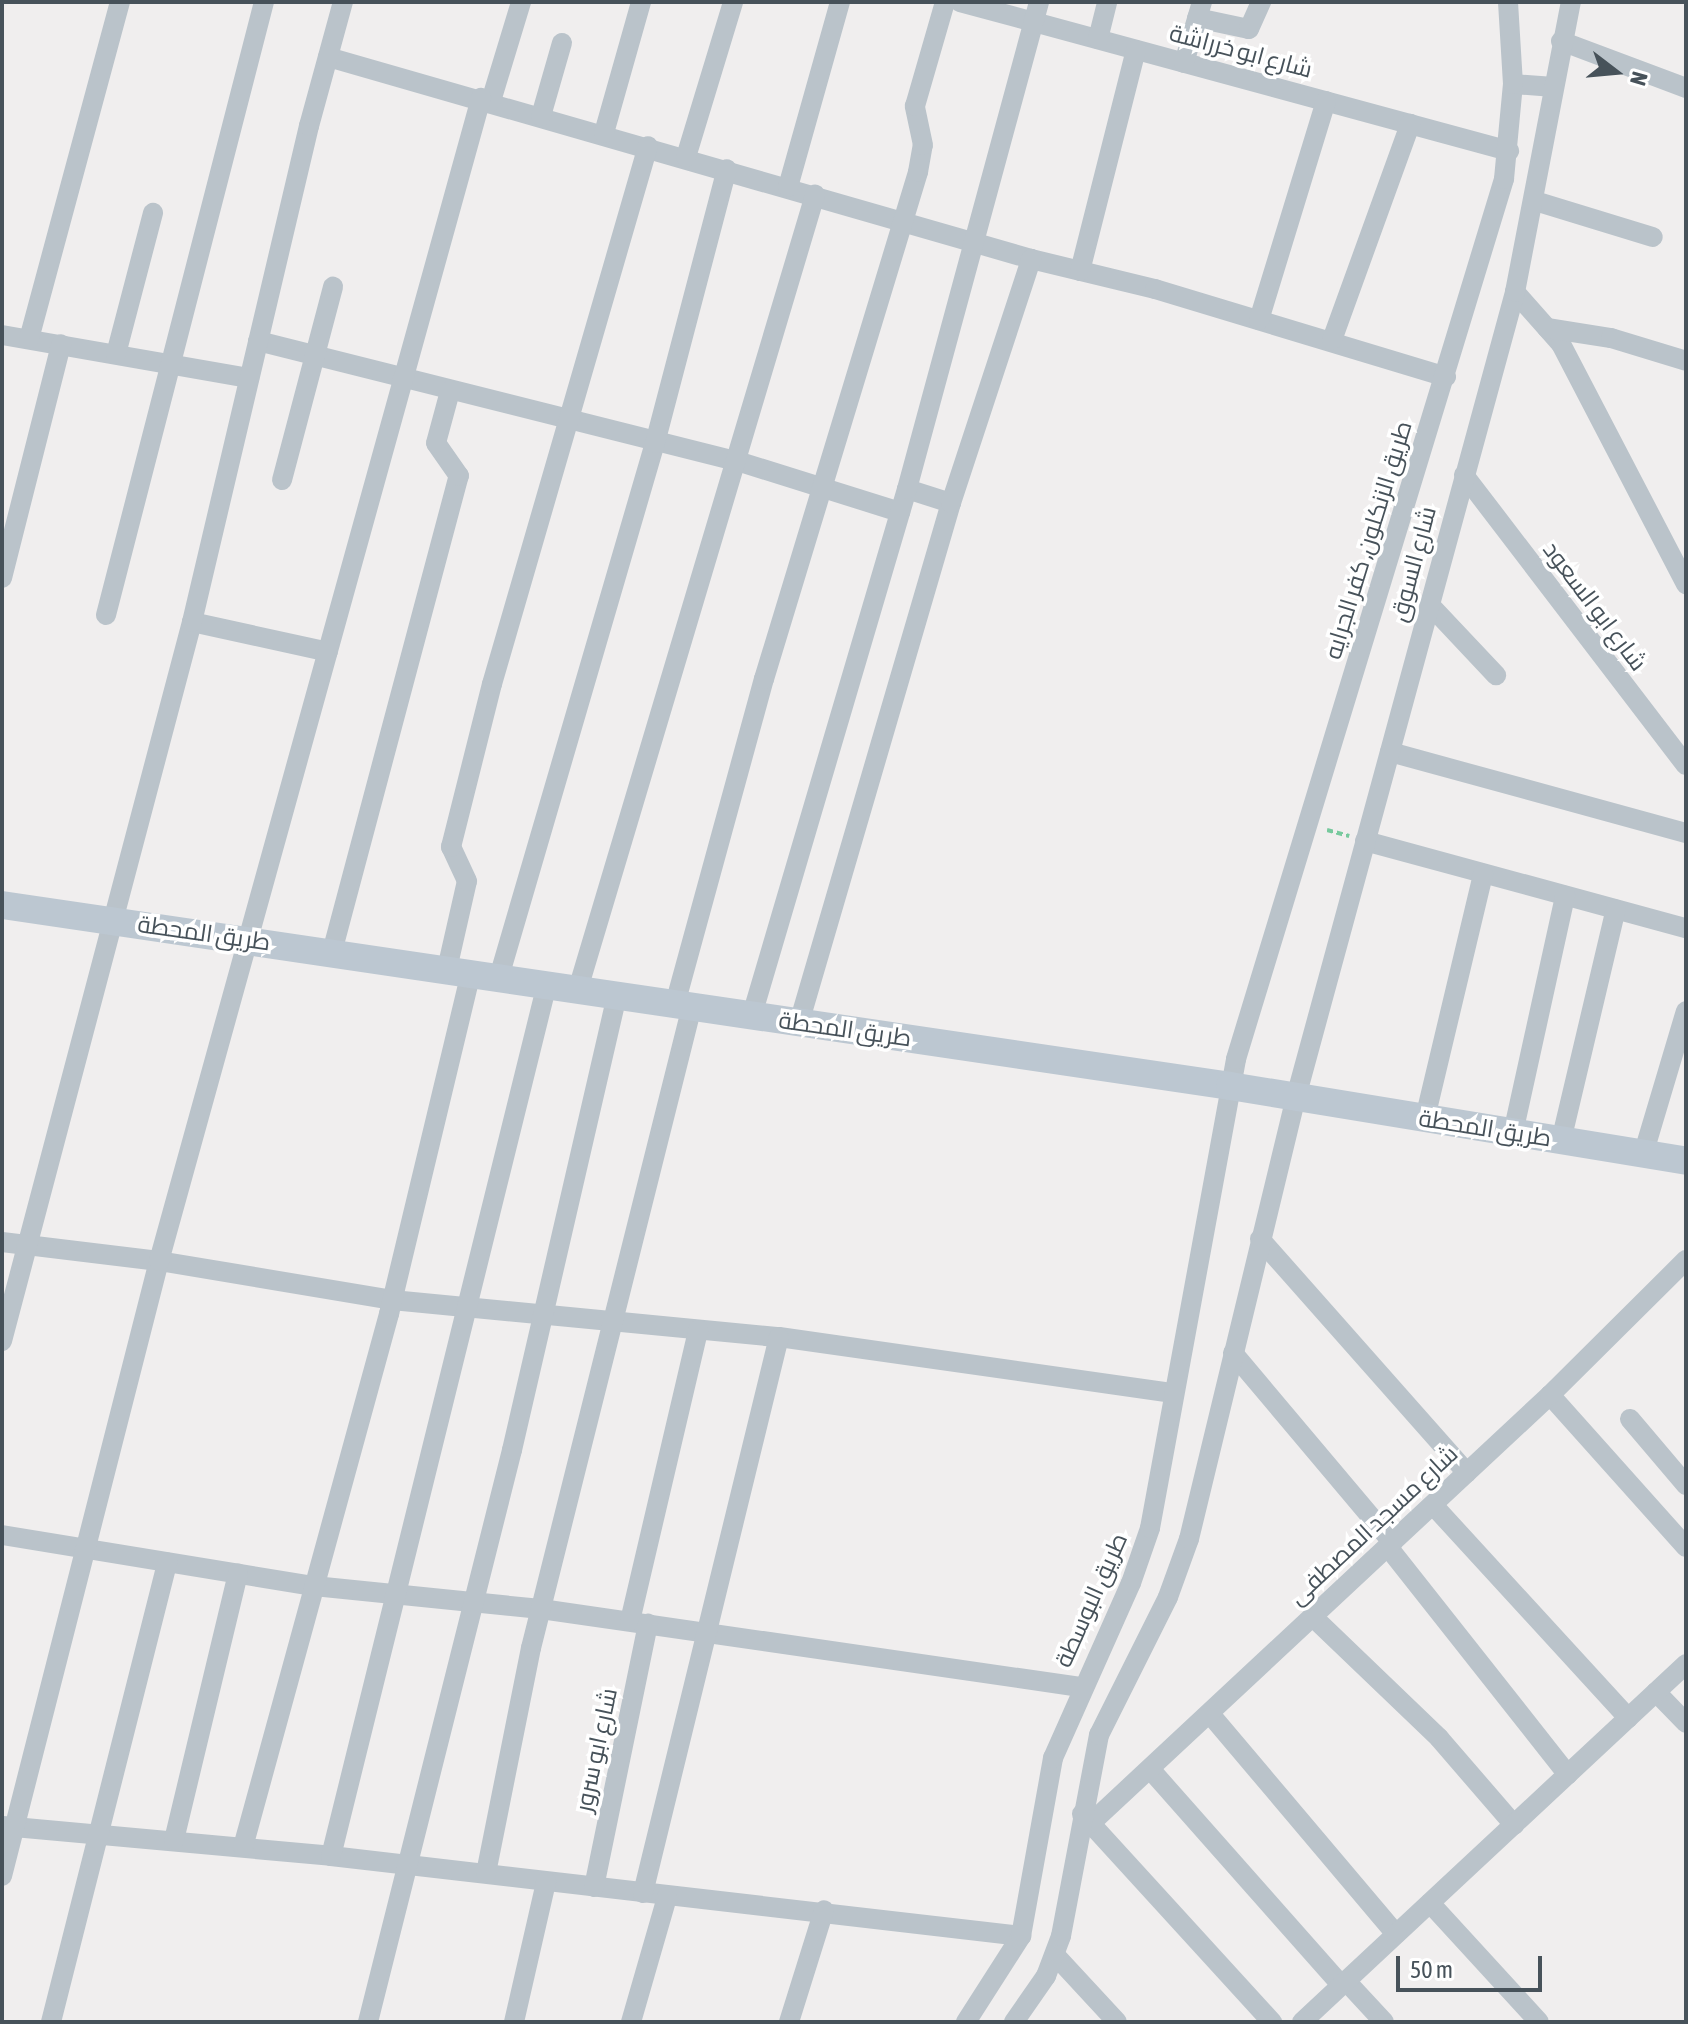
<!DOCTYPE html>
<html>
<head>
<meta charset="utf-8">
<style>
  body { margin:0 }
  #map { position:relative; width:1688px; height:2024px; overflow:hidden; background:#f0eeee; font-family:"Asap Condensed",Cairo,sans-serif }
  div>[style] { position:absolute }
  .path>* { height:4px; margin-top:-2px; transform-origin:0; background:repeating-linear-gradient(90deg,#77c99d 0 6px,transparent 0 10px) }
  .street>* { height:20px; margin:-10px; padding:0 10px; transform-origin:10px; border-radius:10px; background:#bac3ca }
  .secondary>* { height:28px; margin:-14px; padding:0 14px; transform-origin:14px; border-radius:14px; background:#bcc7d1 }
  span { translate:-50% -50%; white-space:nowrap; text-align:center; line-height:1.15; -webkit-text-stroke:7px #fff; paint-order:stroke }
  .street-label { font-size:24px; color:#47525a }
  .frame { position:absolute; inset:0; border:4px solid #47525a; pointer-events:none }
  .north { position:absolute; left:1576px; top:32px; width:80px; height:80px; -webkit-text-stroke:6px #fff; paint-order:stroke; rotate:106deg; font-size:22px; font-weight:700; line-height:32px; text-align:center; color:#47525a }
  .north::after { content:''; display:block; margin:auto; width:28px; height:36px; background:#47525a; clip-path:polygon(50% 0,100% 100%,50% 72%,0 100%) }
  .scale { position:absolute; left:1396px; top:1956px; width:146px; height:36px; box-sizing:border-box; border:4px solid #47525a; border-top:0; padding-left:10px; font-size:24px; line-height:28px; white-space:nowrap; color:#47525a; -webkit-text-stroke:6px #fff; paint-order:stroke }
</style>
</head>
<body>
<div id="map">
  <div class="path">
    <i style="left:1327px;top:830px;width:23px;rotate:15deg"></i>
  </div>
  <div class="street">
    <i style="left:960px;top:2px;width:569px;rotate:15.18deg"></i>
    <i style="left:1197px;top:18px;width:53px;rotate:11.9deg"></i>
    <i style="left:1249px;top:29px;width:30px;rotate:-66deg"></i>
    <i style="left:1098px;top:39px;width:38px;rotate:-76deg"></i>
    <i style="left:1561px;top:41px;width:134px;rotate:20.6deg"></i>
    <i style="left:328px;top:57px;width:731px;rotate:16.03deg"></i>
    <i style="left:1031px;top:259px;width:128px;rotate:13.6deg"></i>
    <i style="left:1155px;top:289px;width:304px;rotate:16.8deg"></i>
    <i style="left:1184px;top:63px;width:64px;rotate:-73.6deg"></i>
    <i style="left:1513px;top:84px;width:41px;rotate:4.2deg"></i>
    <i style="left:491px;top:101px;width:103px;rotate:-73.1deg"></i>
    <i style="left:541px;top:116px;width:76px;rotate:-74deg"></i>
    <i style="left:604px;top:133px;width:136px;rotate:-74.2deg"></i>
    <i style="left:686px;top:157px;width:162px;rotate:-73.1deg"></i>
    <i style="left:788px;top:187px;width:192px;rotate:-74.3deg"></i>
    <i style="left:1535px;top:201px;width:123px;rotate:17deg"></i>
    <i style="left:1080px;top:271px;width:228px;rotate:-75.8deg"></i>
    <i style="left:1515px;top:292px;width:69px;rotate:48.5deg"></i>
    <i style="left:1561px;top:344px;width:271px;rotate:62.5deg"></i>
    <i style="left:1259px;top:320px;width:229px;rotate:-73deg"></i>
    <i style="left:1547px;top:328px;width:65px;rotate:8.9deg"></i>
    <i style="left:1611px;top:338px;width:78px;rotate:17deg"></i>
    <i style="left:2px;top:335px;width:251px;rotate:9.9deg"></i>
    <i style="left:29px;top:339px;width:349px;rotate:-74.9deg"></i>
    <i style="left:1332px;top:340px;width:230px;rotate:-70.1deg"></i>
    <i style="left:258px;top:341px;width:494px;rotate:14.1deg"></i>
    <i style="left:737px;top:461px;width:171px;rotate:17.4deg"></i>
    <i style="left:116px;top:354px;width:146px;rotate:-75.3deg"></i>
    <i style="left:1464px;top:475px;width:365px;rotate:52.6deg"></i>
    <i style="left:282px;top:480px;width:200px;rotate:-75.2deg"></i>
    <i style="left:907px;top:489px;width:46px;rotate:17.7deg"></i>
    <i style="left:2px;top:578px;width:241px;rotate:-75.8deg"></i>
    <i style="left:1429px;top:604px;width:98px;rotate:46.7deg"></i>
    <i style="left:106px;top:615px;width:633px;rotate:-75.55deg"></i>
    <i style="left:192px;top:622px;width:139px;rotate:12.4deg"></i>
    <i style="left:1390px;top:752px;width:307px;rotate:15.3deg"></i>
    <i style="left:1365px;top:841px;width:333px;rotate:15.2deg"></i>
    <i style="left:332px;top:952px;width:493px;rotate:-75.1deg"></i>
    <i style="left:459px;top:476px;width:40px;rotate:-124.9deg"></i>
    <i style="left:436px;top:443px;width:54px;rotate:-74.9deg"></i>
    <i style="left:447px;top:969px;width:90px;rotate:-77.2deg"></i>
    <i style="left:467px;top:881px;width:38px;rotate:-115deg"></i>
    <i style="left:451px;top:847px;width:168px;rotate:-75.9deg"></i>
    <i style="left:492px;top:684px;width:560px;rotate:-73.83deg"></i>
    <i style="left:499px;top:977px;width:556px;rotate:-73.72deg"></i>
    <i style="left:655px;top:443px;width:283px;rotate:-75.3deg"></i>
    <i style="left:578px;top:989px;width:829px;rotate:-73.38deg"></i>
    <i style="left:675px;top:1004px;width:337px;rotate:-74.7deg"></i>
    <i style="left:764px;top:679px;width:530px;rotate:-73.1deg"></i>
    <i style="left:918px;top:172px;width:27px;rotate:-80deg"></i>
    <i style="left:923px;top:145px;width:40px;rotate:-102deg"></i>
    <i style="left:915px;top:106px;width:108px;rotate:-73.9deg"></i>
    <i style="left:752px;top:1015px;width:548px;rotate:-73.58deg"></i>
    <i style="left:907px;top:489px;width:505px;rotate:-74.83deg"></i>
    <i style="left:799px;top:1023px;width:542px;rotate:-73.71deg"></i>
    <i style="left:951px;top:503px;width:257px;rotate:-71.8deg"></i>
    <i style="left:1425px;top:1118px;width:251px;rotate:-76.6deg"></i>
    <i style="left:1513px;top:1133px;width:243px;rotate:-77.6deg"></i>
    <i style="left:1561px;top:1141px;width:238px;rotate:-76.7deg"></i>
    <i style="left:1643px;top:1155px;width:150px;rotate:-73.4deg"></i>
    <i style="left:1260px;top:1239px;width:312px;rotate:48.5deg"></i>
    <i style="left:2px;top:1242px;width:158px;rotate:6.9deg"></i>
    <i style="left:159px;top:1261px;width:236px;rotate:9.5deg"></i>
    <i style="left:392px;top:1300px;width:389px;rotate:5.5deg"></i>
    <i style="left:779px;top:1337px;width:398px;rotate:8.1deg"></i>
    <i style="left:2px;top:1341px;width:744px;rotate:-75.2deg"></i>
    <i style="left:192px;top:622px;width:510px;rotate:-76.73deg"></i>
    <i style="left:309px;top:126px;width:129px;rotate:-74.7deg"></i>
    <i style="left:1233px;top:1353px;width:248px;rotate:49.9deg"></i>
    <i style="left:1550px;top:1395px;width:204px;rotate:48.2deg"></i>
    <i style="left:1630px;top:1419px;width:87px;rotate:49.7deg"></i>
    <i style="left:1433px;top:1505px;width:289px;rotate:47.5deg"></i>
    <i style="left:2px;top:1535px;width:316px;rotate:9.3deg"></i>
    <i style="left:314px;top:1586px;width:228px;rotate:5.8deg"></i>
    <i style="left:541px;top:1609px;width:545px;rotate:8.23deg"></i>
    <i style="left:1388px;top:1547px;width:290px;rotate:51.7deg"></i>
    <i style="left:1313px;top:1617px;width:175px;rotate:43.8deg"></i>
    <i style="left:1439px;top:1738px;width:115px;rotate:49.2deg"></i>
    <i style="left:630px;top:1621px;width:299px;rotate:-76.8deg"></i>
    <i style="left:1656px;top:1692px;width:43px;rotate:45.9deg"></i>
    <i style="left:1210px;top:1714px;width:288px;rotate:49.8deg"></i>
    <i style="left:1150px;top:1769px;width:288px;rotate:48.5deg"></i>
    <i style="left:1082px;top:1814px;width:282px;rotate:47.6deg"></i>
    <i style="left:1091px;top:1823px;width:628px;rotate:-43deg"></i>
    <i style="left:1550px;top:1395px;width:192px;rotate:-44.8deg"></i>
    <i style="left:3px;top:1826px;width:329px;rotate:5.2deg"></i>
    <i style="left:331px;top:1856px;width:695px;rotate:6.61deg"></i>
    <i style="left:174px;top:1840px;width:274px;rotate:-76.5deg"></i>
    <i style="left:243px;top:1847px;width:553px;rotate:-74.68deg"></i>
    <i style="left:389px;top:1314px;width:351px;rotate:-76.5deg"></i>
    <i style="left:331px;top:1856px;width:898px;rotate:-76.09deg"></i>
    <i style="left:486px;top:1873px;width:229px;rotate:-78.7deg"></i>
    <i style="left:531px;top:1648px;width:662px;rotate:-75.92deg"></i>
    <i style="left:2px;top:1876px;width:635px;rotate:-75.68deg"></i>
    <i style="left:159px;top:1261px;width:1207px;rotate:-74.52deg"></i>
    <i style="left:594px;top:1887px;width:269px;rotate:-78.4deg"></i>
    <i style="left:643px;top:1893px;width:572px;rotate:-76.26deg"></i>
    <i style="left:1430px;top:1903px;width:161px;rotate:47.5deg"></i>
    <i style="left:1055px;top:1955px;width:91px;rotate:47.2deg"></i>
    <i style="left:1346px;top:1981px;width:56px;rotate:47.2deg"></i>
    <i style="left:51px;top:2022px;width:474px;rotate:-75.8deg"></i>
    <i style="left:368px;top:2022px;width:590px;rotate:-75.87deg"></i>
    <i style="left:512px;top:1450px;width:467px;rotate:-77deg"></i>
    <i style="left:514px;top:2022px;width:144px;rotate:-77.1deg"></i>
    <i style="left:631px;top:2022px;width:130px;rotate:-73.9deg"></i>
    <i style="left:789px;top:2022px;width:117px;rotate:-72.6deg"></i>
    <i style="left:966px;top:2022px;width:102px;rotate:-57.4deg"></i>
    <i style="left:1021px;top:1936px;width:181px;rotate:-79.8deg"></i>
    <i style="left:1053px;top:1758px;width:192px;rotate:-66deg"></i>
    <i style="left:1131px;top:1583px;width:58px;rotate:-70.9deg"></i>
    <i style="left:1150px;top:1528px;width:477px;rotate:-79.6deg"></i>
    <i style="left:1236px;top:1059px;width:920px;rotate:-73.06deg"></i>
    <i style="left:1504px;top:179px;width:95px;rotate:-84.6deg"></i>
    <i style="left:1513px;top:84px;width:82px;rotate:-93.5deg"></i>
    <i style="left:1014px;top:2022px;width:56px;rotate:-55.2deg"></i>
    <i style="left:1046px;top:1976px;width:43px;rotate:-69.4deg"></i>
    <i style="left:1061px;top:1936px;width:205px;rotate:-79.3deg"></i>
    <i style="left:1099px;top:1735px;width:154px;rotate:-63.4deg"></i>
    <i style="left:1168px;top:1597px;width:62px;rotate:-70.1deg"></i>
    <i style="left:1189px;top:1539px;width:455px;rotate:-76.4deg"></i>
    <i style="left:1296px;top:1097px;width:834px;rotate:-74.78deg"></i>
    <i style="left:1515px;top:292px;width:295px;rotate:-79.1deg"></i>
    <i style="left:1302px;top:2022px;width:525px;rotate:-42.99deg"></i>
  </div>
  <div class="secondary">
    <i style="left:2px;top:905px;width:1241px;rotate:8.38deg"></i>
    <i style="left:1230px;top:1086px;width:462px;rotate:9.3deg"></i>
  </div>
  <div class="street-label">
    <span style="left:1241px;top:51px;rotate:15deg">شارع ابو خرراشة</span>
    <span style="left:1368px;top:540px;rotate:-73deg">طريق الزنكلون, كفر الجرايه</span>
    <span style="left:1413px;top:564px;rotate:-75deg">شارع السوق</span>
    <span style="left:1595px;top:606px;rotate:53deg">شارع ابو السعود</span>
    <span style="left:204px;top:933px;rotate:8deg">طريق المحطة</span>
    <span style="left:845px;top:1029px;rotate:8deg">طريق المحطة</span>
    <span style="left:1485px;top:1128px;rotate:9deg">طريق المحطة</span>
    <span style="left:1373px;top:1525px;rotate:-43deg">شارع مسجد المصطفى</span>
    <span style="left:1091px;top:1600px;rotate:-66deg">طريق البوسطة</span>
    <span style="left:596px;top:1750px;rotate:-78deg">شارع ابو سرور</span>
  </div>
  <div class="frame"></div>
  <div class="north">N</div>
  <div class="scale">50 m</div>
</div>
</body>
</html>
